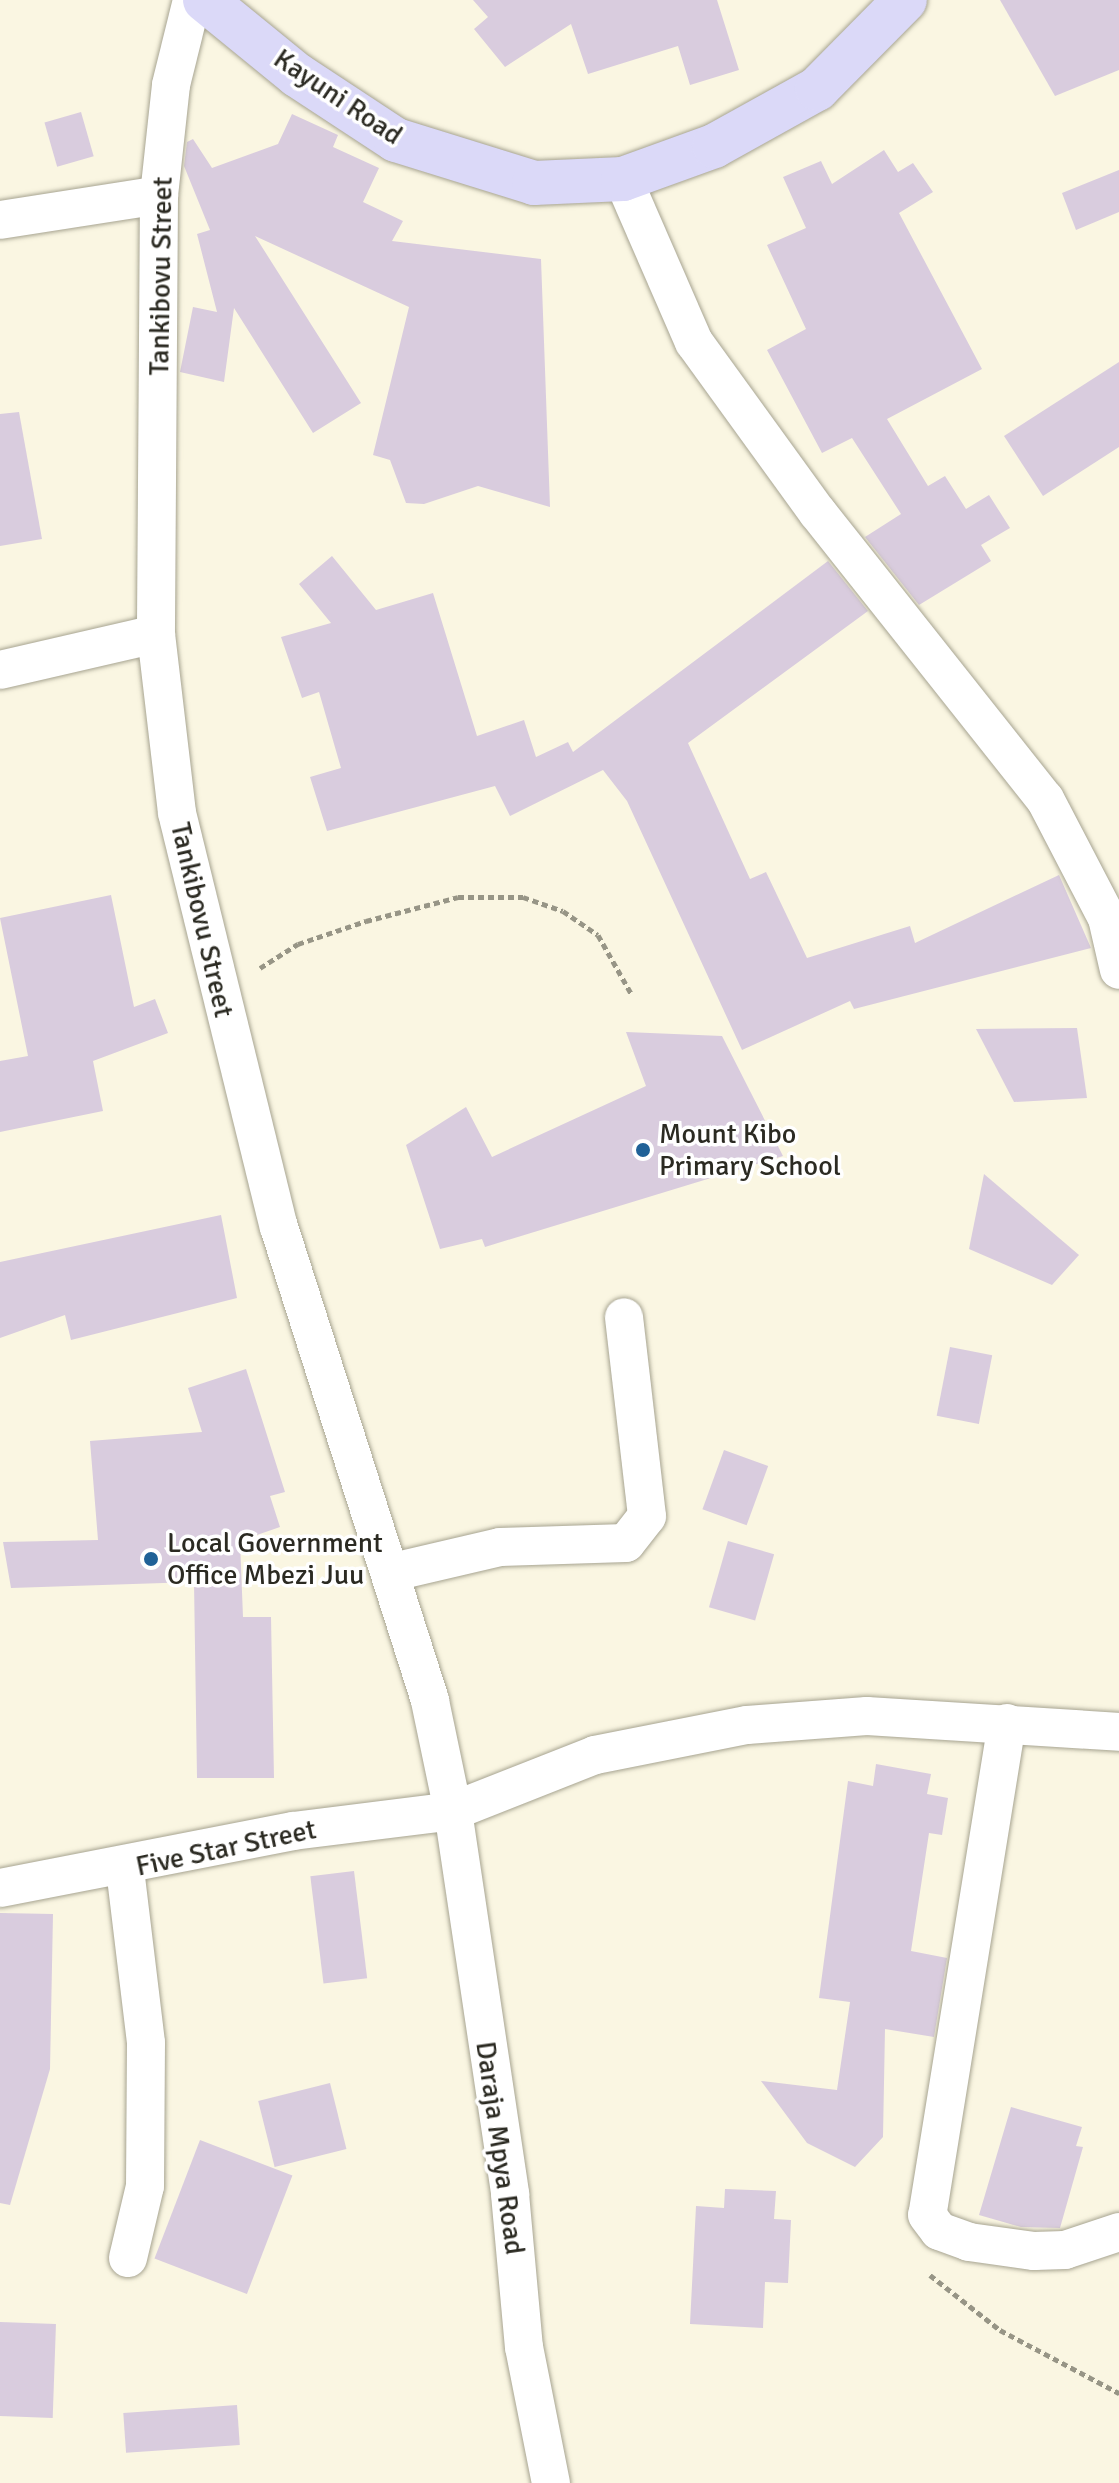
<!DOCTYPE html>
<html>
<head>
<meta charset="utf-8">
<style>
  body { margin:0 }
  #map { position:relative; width:1119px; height:2483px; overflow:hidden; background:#faf6e2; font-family:Signika,sans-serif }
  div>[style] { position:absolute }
  .building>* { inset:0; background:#d9ccde; transform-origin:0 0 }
  .path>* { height:5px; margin-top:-2.5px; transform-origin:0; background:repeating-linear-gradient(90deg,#979586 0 6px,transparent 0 10px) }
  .roads { filter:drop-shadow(0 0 2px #a7a491) drop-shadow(0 0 2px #a7a491) }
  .street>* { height:38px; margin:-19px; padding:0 19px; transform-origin:19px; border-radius:19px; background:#fff }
  .secondary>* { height:44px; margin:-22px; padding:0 22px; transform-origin:22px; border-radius:22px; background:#dbd9f8 }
  .dots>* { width:22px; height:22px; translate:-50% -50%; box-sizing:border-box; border:4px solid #fff; border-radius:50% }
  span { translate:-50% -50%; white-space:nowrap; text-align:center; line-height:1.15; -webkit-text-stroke:7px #fff; paint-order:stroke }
  .street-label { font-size:28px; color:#2b2a22 }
  .poi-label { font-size:28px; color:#2b2a22 }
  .left { translate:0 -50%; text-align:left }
</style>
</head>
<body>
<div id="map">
  <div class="building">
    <i style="clip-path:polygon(473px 0,717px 0,739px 70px,690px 85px,678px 46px,588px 74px,571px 24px,505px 67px,474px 29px,488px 17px)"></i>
    <i style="clip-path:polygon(1000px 0,1119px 0,1119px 70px,1055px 96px)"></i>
    <i style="left:81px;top:112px;width:46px;height:38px;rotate:74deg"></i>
    <i style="clip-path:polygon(292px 114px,338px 135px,333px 147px,379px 168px,363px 202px,403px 221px,392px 241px,541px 259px,550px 507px,478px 486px,424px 504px,406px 503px,390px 460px,373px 455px,409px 307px,255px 236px,361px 403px,313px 433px,234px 308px,224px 382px,180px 372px,193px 307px,217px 312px,197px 234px,210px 230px,184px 166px,187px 142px,193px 139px,212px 168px,278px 144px)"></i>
    <i style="clip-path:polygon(884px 150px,898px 172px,913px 163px,933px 192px,899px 213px,982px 369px,887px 419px,928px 486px,945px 476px,966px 509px,989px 495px,1010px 528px,981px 545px,991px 561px,919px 605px,865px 537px,901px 514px,852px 438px,822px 453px,767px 350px,806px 329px,767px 245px,806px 228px,783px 177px,821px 161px,832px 184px)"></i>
    <i style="clip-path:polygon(1119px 170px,1119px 212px,1076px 230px,1062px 193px)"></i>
    <i style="clip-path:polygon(1119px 362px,1119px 447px,1043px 496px,1004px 436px)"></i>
    <i style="clip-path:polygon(19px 412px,42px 539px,0 546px,0 414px)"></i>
    <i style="clip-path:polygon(332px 556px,376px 610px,433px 593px,477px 736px,524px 720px,536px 757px,568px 742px,573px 752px,828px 561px,868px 611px,688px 743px,750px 879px,766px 872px,807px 958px,910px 926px,915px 943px,1059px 875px,1091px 948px,854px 1009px,850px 1001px,742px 1050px,627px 801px,603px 770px,510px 816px,495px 786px,327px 831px,310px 777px,341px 768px,319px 692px,302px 698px,281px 637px,331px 623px,299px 584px)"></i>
    <i style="clip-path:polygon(111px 895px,134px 1007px,155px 999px,168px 1033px,93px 1061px,103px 1111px,0 1132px,0 1061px,28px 1056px,0 918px)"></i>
    <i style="clip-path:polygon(1077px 1028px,1087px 1098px,1014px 1102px,976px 1029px)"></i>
    <i style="clip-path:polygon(626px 1032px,722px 1036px,783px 1156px,485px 1247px,482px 1239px,440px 1249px,406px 1145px,466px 1107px,492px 1157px,646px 1086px)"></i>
    <i style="clip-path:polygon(984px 1174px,1079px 1255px,1052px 1285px,969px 1249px)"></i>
    <i style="clip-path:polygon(221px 1215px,237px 1298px,71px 1340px,65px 1315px,0 1338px,0 1262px)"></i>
    <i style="left:950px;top:1347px;width:43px;height:70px;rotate:11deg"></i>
    <i style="clip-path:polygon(246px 1369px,285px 1492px,270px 1496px,280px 1527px,240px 1541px,243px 1617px,271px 1617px,274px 1778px,197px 1778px,194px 1582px,11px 1588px,3px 1542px,98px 1540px,90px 1441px,202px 1432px,188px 1388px)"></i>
    <i style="left:724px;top:1450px;width:47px;height:63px;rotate:20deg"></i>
    <i style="left:728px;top:1541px;width:48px;height:69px;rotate:16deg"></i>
    <i style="clip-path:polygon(876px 1764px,931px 1774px,927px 1794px,948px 1798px,942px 1835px,929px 1833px,911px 1951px,947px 1958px,934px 2037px,885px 2029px,883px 2137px,855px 2167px,807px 2143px,761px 2081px,837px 2090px,850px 2002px,819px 1998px,848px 1781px,873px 1786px)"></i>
    <i style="left:354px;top:1871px;width:108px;height:44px;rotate:83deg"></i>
    <i style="clip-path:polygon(0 1913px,53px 1914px,50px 2069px,10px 2205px,0 2203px)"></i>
    <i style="left:330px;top:2083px;width:68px;height:74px;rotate:76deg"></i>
    <i style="clip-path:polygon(1011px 2107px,1082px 2127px,1076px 2146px,1083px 2147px,1060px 2228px,1021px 2227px,979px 2215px)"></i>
    <i style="left:200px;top:2140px;width:99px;height:127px;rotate:21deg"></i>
    <i style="clip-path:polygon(725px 2189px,776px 2191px,774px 2219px,791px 2220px,788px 2283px,765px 2282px,763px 2328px,690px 2324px,696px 2206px,724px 2208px)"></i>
    <i style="left:0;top:2322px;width:56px;height:94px;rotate:2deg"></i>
    <i style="left:237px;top:2405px;width:40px;height:114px;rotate:86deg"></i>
  </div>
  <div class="path">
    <i style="left:260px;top:968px;width:45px;rotate:-32.3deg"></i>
    <i style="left:298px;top:944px;width:72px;rotate:-18.7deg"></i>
    <i style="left:366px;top:921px;width:95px;rotate:-14.6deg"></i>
    <i style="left:458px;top:897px;width:65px"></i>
    <i style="left:523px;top:897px;width:42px;rotate:19.3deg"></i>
    <i style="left:563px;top:911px;width:42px;rotate:34.4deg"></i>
    <i style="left:598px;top:935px;width:69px;rotate:60.5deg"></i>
    <i style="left:930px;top:2275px;width:89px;rotate:38.2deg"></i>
    <i style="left:1000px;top:2330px;width:135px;rotate:27.9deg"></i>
  </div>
  <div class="roads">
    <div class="street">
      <i style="left:192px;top:0;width:88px;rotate:103.9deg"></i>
      <i style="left:171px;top:85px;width:111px;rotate:96.2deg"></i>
      <i style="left:159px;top:195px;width:439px;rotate:90.4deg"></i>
      <i style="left:156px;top:634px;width:180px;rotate:83.3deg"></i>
      <i style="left:177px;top:813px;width:426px;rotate:76.2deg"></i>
      <i style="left:279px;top:1227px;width:497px;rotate:72.3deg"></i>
      <i style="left:430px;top:1701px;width:112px;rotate:78.2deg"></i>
      <i style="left:453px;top:1811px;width:387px;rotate:81.5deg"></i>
      <i style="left:510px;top:2194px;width:154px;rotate:84.8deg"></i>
      <i style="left:524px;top:2347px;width:139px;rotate:78.8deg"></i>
      <i style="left:623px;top:179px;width:178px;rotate:66.5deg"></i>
      <i style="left:694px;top:342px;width:211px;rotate:54.1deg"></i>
      <i style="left:818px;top:513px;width:365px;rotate:51.6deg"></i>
      <i style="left:1045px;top:799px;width:134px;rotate:62.5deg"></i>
      <i style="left:1107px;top:918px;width:53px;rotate:77deg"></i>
      <i style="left:0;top:220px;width:161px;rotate:-8.9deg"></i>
      <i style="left:0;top:670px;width:160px;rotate:-13deg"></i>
      <i style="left:393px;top:1572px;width:110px;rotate:-13.2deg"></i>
      <i style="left:500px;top:1547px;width:126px;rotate:-1.8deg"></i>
      <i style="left:626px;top:1543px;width:34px;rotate:-52deg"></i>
      <i style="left:647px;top:1516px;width:200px;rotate:-96.6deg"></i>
      <i style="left:1007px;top:1723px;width:498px;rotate:99.2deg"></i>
      <i style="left:927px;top:2215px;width:20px;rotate:53deg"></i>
      <i style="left:939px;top:2231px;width:32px;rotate:20deg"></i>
      <i style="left:969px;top:2242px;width:66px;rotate:7.9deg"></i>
      <i style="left:1034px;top:2251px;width:31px;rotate:-2deg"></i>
      <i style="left:1065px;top:2250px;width:57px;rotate:-18.4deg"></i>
      <i style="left:125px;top:1869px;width:175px;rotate:83.1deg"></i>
      <i style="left:146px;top:2043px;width:143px;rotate:90.4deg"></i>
      <i style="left:145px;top:2186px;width:74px;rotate:103.3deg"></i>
      <i style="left:0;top:1888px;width:298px;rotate:-11deg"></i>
      <i style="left:293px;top:1831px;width:161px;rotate:-7.1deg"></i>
      <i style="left:453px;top:1811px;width:153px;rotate:-21.5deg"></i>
      <i style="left:595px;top:1755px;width:155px;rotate:-11.2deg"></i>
      <i style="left:747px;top:1725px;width:120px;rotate:-4.3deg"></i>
      <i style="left:867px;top:1716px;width:253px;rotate:3.6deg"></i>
    </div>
    <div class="secondary">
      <i style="left:205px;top:0;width:119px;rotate:39.2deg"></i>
      <i style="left:297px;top:75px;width:118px;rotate:33.3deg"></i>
      <i style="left:396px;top:140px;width:145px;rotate:17.3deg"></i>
      <i style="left:534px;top:183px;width:89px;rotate:-2.6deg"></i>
      <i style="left:623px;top:179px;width:97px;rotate:-19.9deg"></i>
      <i style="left:714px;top:146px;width:118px;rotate:-29deg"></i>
      <i style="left:817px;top:89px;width:125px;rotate:-45.3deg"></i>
    </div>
  </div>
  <div class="dots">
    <i style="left:643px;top:1150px;background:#206197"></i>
    <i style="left:151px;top:1559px;background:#206197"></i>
  </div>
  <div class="street-label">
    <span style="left:338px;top:97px;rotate:34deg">Kayuni Road</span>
    <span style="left:161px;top:276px;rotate:-89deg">Tankibovu Street</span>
    <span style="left:202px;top:920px;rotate:77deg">Tankibovu Street</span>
    <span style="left:226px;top:1848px;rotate:-12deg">Five Star Street</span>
    <span style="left:500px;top:2148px;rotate:82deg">Daraja Mpya Road</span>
  </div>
  <div class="poi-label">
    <span class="left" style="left:659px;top:1150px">Mount Kibo<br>Primary School</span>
    <span class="left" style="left:167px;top:1559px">Local Government<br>Office Mbezi Juu</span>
  </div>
</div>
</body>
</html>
